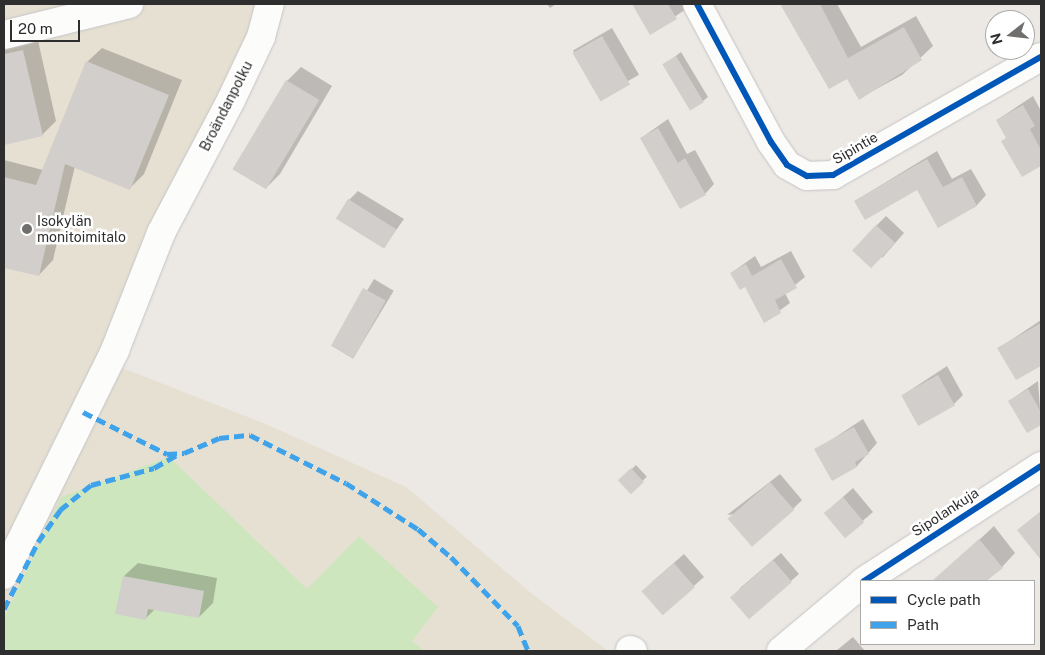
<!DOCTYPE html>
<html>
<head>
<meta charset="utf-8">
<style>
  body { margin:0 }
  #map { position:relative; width:1045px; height:655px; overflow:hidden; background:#ece8e4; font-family:"Public Sans",sans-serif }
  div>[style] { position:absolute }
  .education>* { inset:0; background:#e6e0d3 }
  .green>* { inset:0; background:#cee6be }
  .shadow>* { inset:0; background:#0003; transform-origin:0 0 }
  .building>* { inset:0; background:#d1cecb; transform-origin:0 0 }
  .roads { filter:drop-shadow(0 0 1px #c5c4c5) drop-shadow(0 0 1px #c5c4c5) }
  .minor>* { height:28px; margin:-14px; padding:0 14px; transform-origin:14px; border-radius:14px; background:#fcfcfb }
  .quiet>* { height:5px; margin-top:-2.5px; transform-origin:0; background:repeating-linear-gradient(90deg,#3ea3eb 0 10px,transparent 0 15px) }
  .cycleway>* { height:6px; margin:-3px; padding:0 3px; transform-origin:3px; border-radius:3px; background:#0057b8 }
  .dots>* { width:14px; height:14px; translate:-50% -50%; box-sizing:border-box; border:2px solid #fff; border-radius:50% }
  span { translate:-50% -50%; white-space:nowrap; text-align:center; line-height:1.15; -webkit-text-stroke:5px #fff; paint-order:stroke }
  .street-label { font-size:14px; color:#2e2e2e }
  .poi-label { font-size:14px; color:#2e2e2e }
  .left { translate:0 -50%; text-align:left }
  .frame { position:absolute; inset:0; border:5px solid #2e2e2e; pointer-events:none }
  .legend { position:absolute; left:860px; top:580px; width:175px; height:65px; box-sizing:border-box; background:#fff; border:1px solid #ababab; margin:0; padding:6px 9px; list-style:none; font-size:15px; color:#2e2e2e }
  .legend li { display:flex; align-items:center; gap:10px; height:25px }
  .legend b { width:25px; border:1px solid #ababab }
  .north { position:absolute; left:985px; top:10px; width:50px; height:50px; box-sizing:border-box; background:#fff; border:1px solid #ababab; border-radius:50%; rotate:254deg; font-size:14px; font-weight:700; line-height:20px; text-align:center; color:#2e2e2e }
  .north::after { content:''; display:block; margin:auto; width:18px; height:22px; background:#706f6e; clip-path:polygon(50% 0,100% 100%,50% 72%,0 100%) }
  .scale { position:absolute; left:10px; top:20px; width:70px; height:22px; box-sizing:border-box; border:2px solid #2e2e2e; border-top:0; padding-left:6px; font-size:15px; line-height:18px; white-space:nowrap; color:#2e2e2e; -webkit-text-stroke:4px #fff; paint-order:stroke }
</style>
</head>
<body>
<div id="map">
  <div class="education">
    <i style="clip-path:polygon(4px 4px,278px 4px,173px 233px,120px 367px,268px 425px,406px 487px,531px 593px,608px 651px,4px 651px)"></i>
  </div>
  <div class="green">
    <i style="clip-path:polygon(169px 457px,307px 589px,359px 536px,438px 607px,412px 641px,425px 651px,4px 651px,4px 618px,61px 497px)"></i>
  </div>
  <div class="shadow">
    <i style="clip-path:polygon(547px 4px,556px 4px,550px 8px)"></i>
    <i style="clip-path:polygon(634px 4px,683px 4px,686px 9px,651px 33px)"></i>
    <i style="clip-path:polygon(781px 4px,837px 4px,861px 47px,916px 16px,933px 46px,902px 75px,860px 98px,848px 77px,829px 87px)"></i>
    <i style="left:612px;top:28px;width:54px;height:45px;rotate:60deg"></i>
    <i style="clip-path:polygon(37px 36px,56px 121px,42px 135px,4px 144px,4px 44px)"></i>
    <i style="clip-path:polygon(102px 48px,182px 80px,144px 174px,130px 188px,75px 166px,53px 260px,39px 275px,4px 267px,4px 160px,43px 170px,87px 62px)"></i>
    <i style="clip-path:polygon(681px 52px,708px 97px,703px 101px,664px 65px)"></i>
    <i style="clip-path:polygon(301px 67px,332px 86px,280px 174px,266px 188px,287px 81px)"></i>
    <i style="clip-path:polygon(1033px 96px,1041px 111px,1041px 165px,1022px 175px,1003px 141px,1007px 137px,997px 120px)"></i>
    <i style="clip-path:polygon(668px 119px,687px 154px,695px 150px,714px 184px,705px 194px,641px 138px)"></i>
    <i style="clip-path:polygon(937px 151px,952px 179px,971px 169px,986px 195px,977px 205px,938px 226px,917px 188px,855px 201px)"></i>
    <i style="clip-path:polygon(358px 191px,404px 219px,384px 247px,349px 200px)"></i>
    <i style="clip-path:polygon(886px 216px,904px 233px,882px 258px,876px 226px)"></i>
    <i style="clip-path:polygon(791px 251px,805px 277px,785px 293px,790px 303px,765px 321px,745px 286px,731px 273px,755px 256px,761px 267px)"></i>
    <i style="left:374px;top:279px;width:23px;height:79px;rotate:31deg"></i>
    <i style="clip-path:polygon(1041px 320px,1041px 365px,1016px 379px,999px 348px)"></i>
    <i style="clip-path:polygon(947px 366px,963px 395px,954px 404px,903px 395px)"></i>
    <i style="clip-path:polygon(1038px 381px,1041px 424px,1027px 432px,1009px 401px)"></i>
    <i style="clip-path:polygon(863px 419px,877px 443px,857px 466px,833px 480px,816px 450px)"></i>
    <i style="left:636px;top:465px;width:16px;height:22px;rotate:47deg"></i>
    <i style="clip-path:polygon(780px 474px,802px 500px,793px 509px,727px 515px)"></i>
    <i style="clip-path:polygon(853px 488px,873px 512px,845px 536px,835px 504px)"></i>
    <i style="clip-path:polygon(994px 526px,1015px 553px,1002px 567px,986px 581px,935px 581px)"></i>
    <i style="clip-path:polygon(781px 553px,799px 574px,791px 581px,739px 589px)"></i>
    <i style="clip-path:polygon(684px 554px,704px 577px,662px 614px,652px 582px)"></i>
    <i style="clip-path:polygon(138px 563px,217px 578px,213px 603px,199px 617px,155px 609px,146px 618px,124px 576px)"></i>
    <i style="clip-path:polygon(853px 637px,865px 651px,836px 651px)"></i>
  </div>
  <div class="building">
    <i style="clip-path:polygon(632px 4px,668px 4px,677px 19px,650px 35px)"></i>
    <i style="clip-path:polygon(780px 4px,820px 4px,848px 58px,904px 27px,922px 60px,859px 100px,847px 79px,829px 89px)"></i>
    <i style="left:602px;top:36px;width:56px;height:34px;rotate:60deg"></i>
    <i style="clip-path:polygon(23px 50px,43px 136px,4px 145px,4px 54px)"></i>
    <i style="left:676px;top:56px;width:54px;height:16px;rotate:59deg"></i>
    <i style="clip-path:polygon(86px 61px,169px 95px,130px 190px,65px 164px,39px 276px,4px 268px,4px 177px,36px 185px)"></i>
    <i style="left:286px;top:80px;width:39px;height:104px;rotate:31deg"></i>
    <i style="clip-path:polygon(1023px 105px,1035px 126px,1030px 129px,1041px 150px,1041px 166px,1022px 177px,1001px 141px,1006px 138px,996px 120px)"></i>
    <i style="clip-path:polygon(658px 128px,678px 163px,685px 158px,706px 195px,680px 209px,640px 138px)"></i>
    <i style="clip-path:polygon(927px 159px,943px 187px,962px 177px,977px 206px,938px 228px,917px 190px,865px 220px,854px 201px)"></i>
    <i style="left:348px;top:199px;width:57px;height:23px;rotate:32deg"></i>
    <i style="left:876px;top:225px;width:26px;height:35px;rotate:43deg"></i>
    <i style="clip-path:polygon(781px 259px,797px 288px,775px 300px,781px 313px,764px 323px,745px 287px,740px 290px,730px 273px,746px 264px,752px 276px)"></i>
    <i style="left:363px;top:288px;width:26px;height:66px;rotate:29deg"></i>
    <i style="clip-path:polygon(1041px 323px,1041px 366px,1016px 380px,997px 348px)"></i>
    <i style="left:938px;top:375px;width:35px;height:42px;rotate:61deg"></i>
    <i style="clip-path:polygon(1028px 389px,1041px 412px,1041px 425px,1027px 433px,1008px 401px)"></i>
    <i style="clip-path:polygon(854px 427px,869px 454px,855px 462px,857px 467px,832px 481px,814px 449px)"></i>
    <i style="left:631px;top:468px;width:19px;height:18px;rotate:47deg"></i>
    <i style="left:770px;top:482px;width:37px;height:56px;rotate:49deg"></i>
    <i style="left:843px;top:497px;width:33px;height:25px;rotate:50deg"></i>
    <i style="clip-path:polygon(1041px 511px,1041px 560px,1017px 530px)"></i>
    <i style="clip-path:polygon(979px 539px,1003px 568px,986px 581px,932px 581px)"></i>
    <i style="left:773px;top:560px;width:29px;height:57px;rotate:49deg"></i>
    <i style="left:674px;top:563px;width:32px;height:43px;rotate:49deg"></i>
    <i style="clip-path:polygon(123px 576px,204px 591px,199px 618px,148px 609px,146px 620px,115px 614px)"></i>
  </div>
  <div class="roads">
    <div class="minor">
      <i style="left:697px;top:4px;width:157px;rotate:61.8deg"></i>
      <i style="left:771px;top:142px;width:28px;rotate:55deg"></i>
      <i style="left:787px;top:165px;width:23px;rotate:29deg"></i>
      <i style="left:807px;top:176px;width:26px;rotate:-2deg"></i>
      <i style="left:833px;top:175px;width:239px;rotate:-29.6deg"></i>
      <i style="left:4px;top:35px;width:129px;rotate:-13.9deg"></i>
      <i style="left:4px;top:575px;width:251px;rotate:-63.7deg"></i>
      <i style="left:115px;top:350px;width:126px;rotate:-68.5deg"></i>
      <i style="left:161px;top:233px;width:150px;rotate:-62.2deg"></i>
      <i style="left:231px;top:100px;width:70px;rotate:-64.5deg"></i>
      <i style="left:261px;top:37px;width:34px;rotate:-75deg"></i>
      <i style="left:864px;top:581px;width:211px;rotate:-33deg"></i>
      <i style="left:630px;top:650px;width:3px;rotate:18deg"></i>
      <i style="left:781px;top:651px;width:104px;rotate:-39.9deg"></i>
    </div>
  </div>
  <div class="quiet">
    <i style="left:83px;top:412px;width:94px;rotate:26.6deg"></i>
    <i style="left:167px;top:454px;width:17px;rotate:-3deg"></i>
    <i style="left:184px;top:453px;width:38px;rotate:-23deg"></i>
    <i style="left:219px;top:438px;width:31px;rotate:-6deg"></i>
    <i style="left:250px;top:435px;width:107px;rotate:26.6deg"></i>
    <i style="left:346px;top:483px;width:85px;rotate:32.6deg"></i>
    <i style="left:418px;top:529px;width:43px;rotate:40.3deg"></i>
    <i style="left:451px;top:557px;width:96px;rotate:45.8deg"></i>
    <i style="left:518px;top:626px;width:27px;rotate:68deg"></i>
    <i style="left:4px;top:609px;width:75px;rotate:-63.1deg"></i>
    <i style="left:38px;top:542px;width:39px;rotate:-55deg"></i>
    <i style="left:60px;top:510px;width:40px;rotate:-39deg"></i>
    <i style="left:91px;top:485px;width:65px;rotate:-15.1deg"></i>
    <i style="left:154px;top:468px;width:28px;rotate:-30deg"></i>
  </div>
  <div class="cycleway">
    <i style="left:697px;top:4px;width:157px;rotate:61.8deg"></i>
    <i style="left:771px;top:142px;width:28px;rotate:55deg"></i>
    <i style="left:787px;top:165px;width:23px;rotate:29deg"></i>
    <i style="left:807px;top:176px;width:26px;rotate:-2deg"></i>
    <i style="left:833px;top:175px;width:239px;rotate:-29.6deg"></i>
    <i style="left:864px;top:581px;width:211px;rotate:-33deg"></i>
  </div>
  <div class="dots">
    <i style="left:27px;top:229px;background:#706f6e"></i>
  </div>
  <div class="street-label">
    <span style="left:226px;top:106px;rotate:-63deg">Broändanpolku</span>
    <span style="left:855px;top:148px;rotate:-30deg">Sipintie</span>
    <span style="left:945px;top:512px;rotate:-33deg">Sipolankuja</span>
  </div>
  <div class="poi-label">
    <span class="left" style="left:37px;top:229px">Isokylän<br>monitoimitalo</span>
  </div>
  <div class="frame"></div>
  <ul class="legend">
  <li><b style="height:6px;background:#0057b8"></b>Cycle path</li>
  <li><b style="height:6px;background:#3ea3eb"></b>Path</li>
  </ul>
  <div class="north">N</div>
  <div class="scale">20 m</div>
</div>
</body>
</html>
